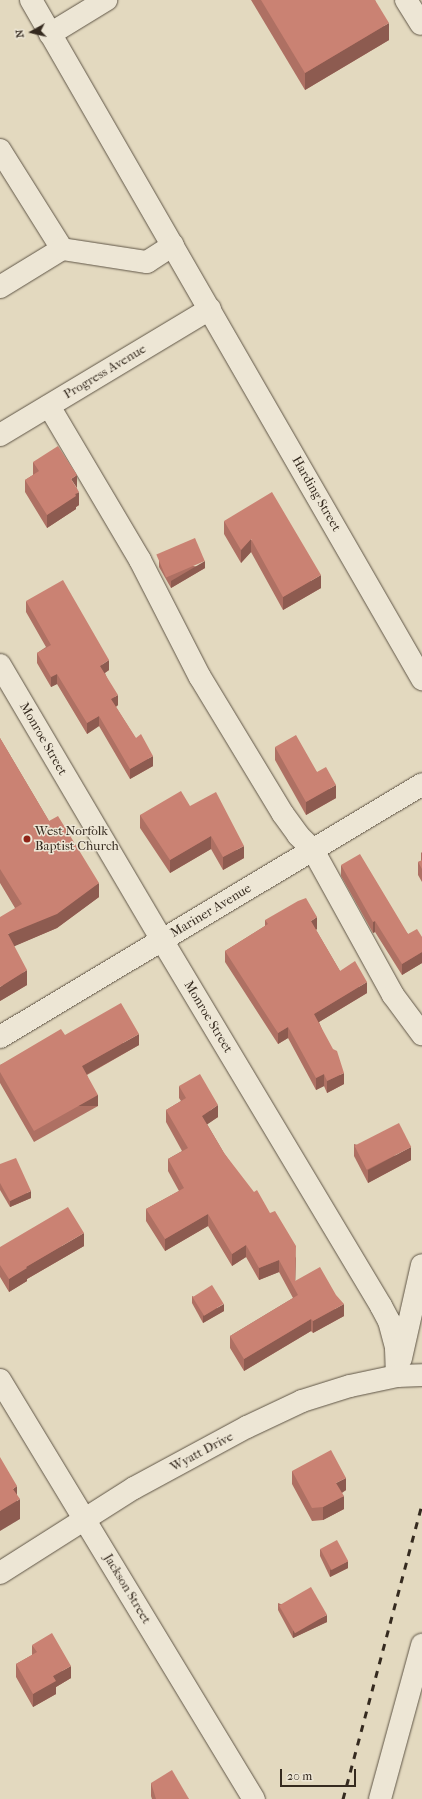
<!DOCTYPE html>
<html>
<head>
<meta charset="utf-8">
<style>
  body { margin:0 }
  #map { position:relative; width:422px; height:1799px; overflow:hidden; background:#e3d9bf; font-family:"IM FELL French Canon",serif }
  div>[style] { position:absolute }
  .roads { filter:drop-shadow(0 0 1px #605647) drop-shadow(0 0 1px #605647) }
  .minor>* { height:22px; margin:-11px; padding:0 11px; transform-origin:11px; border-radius:11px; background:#ede6d5 }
  .rail>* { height:3px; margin-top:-1.5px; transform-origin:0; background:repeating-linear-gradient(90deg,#352a1f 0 7px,transparent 0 14px) }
  .wall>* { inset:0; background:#ae7063 }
  .shaded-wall>* { inset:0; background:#8d5b50; transform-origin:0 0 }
  .building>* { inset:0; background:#ca8273; transform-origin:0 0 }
  .dots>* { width:11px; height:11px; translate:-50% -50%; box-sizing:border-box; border:2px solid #ede6d5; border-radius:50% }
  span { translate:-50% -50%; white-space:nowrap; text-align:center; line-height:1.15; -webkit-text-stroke:3px #ede6d5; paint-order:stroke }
  .street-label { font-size:13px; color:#352a1f }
  .poi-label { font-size:13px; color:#352a1f }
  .left { translate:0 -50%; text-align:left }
  .north { position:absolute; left:12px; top:12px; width:40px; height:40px; -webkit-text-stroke:3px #ede6d5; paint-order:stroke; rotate:262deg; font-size:11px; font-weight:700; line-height:16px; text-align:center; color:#352a1f }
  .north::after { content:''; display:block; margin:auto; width:14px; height:18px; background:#352a1f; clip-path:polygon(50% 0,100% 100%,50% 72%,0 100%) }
  .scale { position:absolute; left:280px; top:1769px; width:76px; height:18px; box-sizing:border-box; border:2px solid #352a1f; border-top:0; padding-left:5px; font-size:12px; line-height:14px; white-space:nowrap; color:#352a1f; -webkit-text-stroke:3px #ede6d5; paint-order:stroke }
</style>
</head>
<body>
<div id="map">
  <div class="roads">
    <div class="minor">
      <i style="left:31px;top:0;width:784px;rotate:60.06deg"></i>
      <i style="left:406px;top:0;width:28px;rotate:58deg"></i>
      <i style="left:50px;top:34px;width:66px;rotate:-31.3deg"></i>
      <i style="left:0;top:150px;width:117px;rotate:57.9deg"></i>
      <i style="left:0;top:287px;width:73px;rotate:-31.5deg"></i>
      <i style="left:62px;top:249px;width:86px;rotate:8.7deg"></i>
      <i style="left:147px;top:262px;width:31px;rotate:-33deg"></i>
      <i style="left:49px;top:406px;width:179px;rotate:59.4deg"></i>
      <i style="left:140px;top:560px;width:131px;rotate:62.9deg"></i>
      <i style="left:200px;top:677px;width:160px;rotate:58.8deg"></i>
      <i style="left:283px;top:814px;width:26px;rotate:54deg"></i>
      <i style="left:298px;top:835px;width:21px;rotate:45deg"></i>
      <i style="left:313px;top:850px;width:166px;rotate:61.1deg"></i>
      <i style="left:393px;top:995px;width:49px;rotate:53.4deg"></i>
      <i style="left:0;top:435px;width:245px;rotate:-31deg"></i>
      <i style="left:0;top:665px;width:319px;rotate:59.5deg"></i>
      <i style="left:162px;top:940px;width:427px;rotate:59.1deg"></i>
      <i style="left:381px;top:1306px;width:17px;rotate:62deg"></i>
      <i style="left:389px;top:1321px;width:28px;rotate:75deg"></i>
      <i style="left:396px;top:1348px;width:28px;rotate:88deg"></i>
      <i style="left:0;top:1037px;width:492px;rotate:-30.9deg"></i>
      <i style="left:401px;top:1358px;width:95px;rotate:-77.3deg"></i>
      <i style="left:0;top:1380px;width:490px;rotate:58.8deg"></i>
      <i style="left:0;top:1573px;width:159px;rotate:-32.4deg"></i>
      <i style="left:134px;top:1488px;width:128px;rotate:-28.4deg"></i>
      <i style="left:247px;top:1427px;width:61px;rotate:-25.3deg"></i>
      <i style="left:302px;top:1401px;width:50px;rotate:-17.4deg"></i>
      <i style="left:350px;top:1386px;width:48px;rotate:-12deg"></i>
      <i style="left:397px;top:1376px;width:25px;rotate:-2deg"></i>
      <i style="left:380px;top:1799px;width:160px;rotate:-74.7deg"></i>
    </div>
  </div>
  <div class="rail">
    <i style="left:343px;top:1799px;width:304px;rotate:-75deg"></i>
  </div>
  <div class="wall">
    <i style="clip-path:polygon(251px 0,375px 0,389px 40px,305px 90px)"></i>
    <i style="clip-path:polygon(33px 462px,77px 488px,79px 505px,76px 507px,76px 509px,47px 528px,25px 492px,25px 480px,33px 475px)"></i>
    <i style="clip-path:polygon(224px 521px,321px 588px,283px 610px,251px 552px,241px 563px,224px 534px)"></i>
    <i style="clip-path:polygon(159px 560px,205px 568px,171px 588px,159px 567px)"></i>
    <i style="clip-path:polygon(26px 601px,109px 670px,105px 673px,118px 705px,116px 707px,153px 766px,130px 779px,99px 726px,87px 734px,57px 684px,51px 687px,37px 663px,37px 653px,46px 647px,26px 612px)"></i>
    <i style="clip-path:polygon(0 738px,49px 821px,99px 897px,57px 928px,14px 946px,27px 985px,0 1001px,15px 908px,0 883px)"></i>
    <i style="clip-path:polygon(275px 747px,317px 772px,336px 798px,306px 815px,275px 760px)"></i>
    <i style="clip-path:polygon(190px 806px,244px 858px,223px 870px,211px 849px,170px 873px,140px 828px,140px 815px)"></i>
    <i style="clip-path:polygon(422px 852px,422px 882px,418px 875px,418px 862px,421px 861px,421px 853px)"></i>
    <i style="clip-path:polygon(341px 865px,408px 934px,422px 937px,422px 963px,402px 975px,375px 932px,373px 933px,341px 876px)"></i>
    <i style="clip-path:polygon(265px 920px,317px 929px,316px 930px,340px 971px,367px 993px,319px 1022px,344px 1084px,327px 1093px,324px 1086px,316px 1090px,288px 1038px,278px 1044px,225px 962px,225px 951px,265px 926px)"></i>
    <i style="clip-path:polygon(65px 1035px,139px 1045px,87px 1075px,98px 1106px,34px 1142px,0 1083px,0 1065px)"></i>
    <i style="clip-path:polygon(179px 1086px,218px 1117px,207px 1124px,224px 1153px,296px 1258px,295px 1281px,344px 1316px,313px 1333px,311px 1331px,244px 1371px,230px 1348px,230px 1336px,293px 1298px,279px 1272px,259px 1280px,246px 1257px,232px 1266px,208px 1226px,165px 1251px,146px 1221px,146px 1209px,179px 1191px,168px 1171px,168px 1159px,182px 1151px,166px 1122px,166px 1110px,181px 1101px,179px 1098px)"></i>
    <i style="clip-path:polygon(354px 1144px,411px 1160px,368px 1183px,354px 1156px)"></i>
    <i style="clip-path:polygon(0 1164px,31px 1198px,10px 1207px,0 1190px)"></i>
    <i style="clip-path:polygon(84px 1246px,27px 1279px,27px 1281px,9px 1292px,0 1277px,0 1247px)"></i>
    <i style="clip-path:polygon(192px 1296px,224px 1311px,203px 1323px,192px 1303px)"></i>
    <i style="clip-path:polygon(292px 1471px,346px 1490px,342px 1493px,344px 1509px,323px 1520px,312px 1521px,292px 1484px)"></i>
    <i style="clip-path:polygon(320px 1549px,348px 1568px,330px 1577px,320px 1556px)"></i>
    <i style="clip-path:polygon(278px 1603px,327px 1622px,293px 1638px,278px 1610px)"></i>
    <i style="clip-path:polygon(32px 1645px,71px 1678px,56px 1687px,56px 1694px,33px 1707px,16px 1677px,16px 1664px,32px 1655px)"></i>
    <i style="clip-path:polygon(151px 1783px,189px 1799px,152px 1799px,151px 1796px)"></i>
  </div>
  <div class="shaded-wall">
    <i style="clip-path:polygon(389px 23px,389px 40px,305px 90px,305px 73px)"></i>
    <i style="clip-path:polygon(77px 475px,77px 488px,71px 479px)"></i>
    <i style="clip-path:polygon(79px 492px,79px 505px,76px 507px,76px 509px,47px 528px,47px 515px)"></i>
    <i style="clip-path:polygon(251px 539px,251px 552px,241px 563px,241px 550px)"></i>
    <i style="clip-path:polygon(205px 561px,205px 568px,171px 588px,171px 581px)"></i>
    <i style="clip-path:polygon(321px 575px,321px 588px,283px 610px,283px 597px)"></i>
    <i style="clip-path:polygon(109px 660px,109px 670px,100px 676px,100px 666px)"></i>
    <i style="clip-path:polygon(57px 674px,57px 684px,51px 687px,51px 677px)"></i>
    <i style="clip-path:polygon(118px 695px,118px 705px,111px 710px,111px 699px)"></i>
    <i style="clip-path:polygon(99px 716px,99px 726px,87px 734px,87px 723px)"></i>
    <i style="clip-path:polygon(153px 756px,153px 766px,130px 779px,130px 769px)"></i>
    <i style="clip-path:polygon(336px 785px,336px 798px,306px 815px,306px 802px)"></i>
    <i style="clip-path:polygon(211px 836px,211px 849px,170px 873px,170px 860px)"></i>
    <i style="clip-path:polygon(244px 846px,244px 858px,223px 870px,223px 857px)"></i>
    <i style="clip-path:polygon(99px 883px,99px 897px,57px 928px,8px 949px,8px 934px)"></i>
    <i style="clip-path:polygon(317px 917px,317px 929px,311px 932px,311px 921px)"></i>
    <i style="clip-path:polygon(375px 921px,375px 932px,373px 933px,373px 922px)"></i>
    <i style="clip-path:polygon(422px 952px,422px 963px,402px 975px,402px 964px)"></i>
    <i style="clip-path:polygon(27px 970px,27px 985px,0 1001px,0 987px)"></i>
    <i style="clip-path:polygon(367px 982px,367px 993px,314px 1025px,314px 1014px)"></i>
    <i style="clip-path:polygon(288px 1027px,288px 1038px,278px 1044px,278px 1033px)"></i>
    <i style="clip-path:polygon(139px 1034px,139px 1045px,82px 1077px,82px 1066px)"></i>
    <i style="clip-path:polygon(344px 1073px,344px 1084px,327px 1093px,327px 1081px)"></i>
    <i style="clip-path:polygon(324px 1074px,324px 1086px,316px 1090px,316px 1078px)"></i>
    <i style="left:98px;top:1095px;width:11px;height:73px;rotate:90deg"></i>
    <i style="clip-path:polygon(218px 1105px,218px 1117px,202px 1128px,202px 1116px)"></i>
    <i style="clip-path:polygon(411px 1147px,411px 1160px,368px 1183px,368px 1170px)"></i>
    <i style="clip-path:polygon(31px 1191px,31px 1198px,10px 1207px,10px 1201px)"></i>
    <i style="clip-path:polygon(208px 1214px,208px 1226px,165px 1251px,165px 1239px)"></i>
    <i style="clip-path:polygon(84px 1233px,84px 1246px,27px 1279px,27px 1281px,9px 1292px,9px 1279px,26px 1267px)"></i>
    <i style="clip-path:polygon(246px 1245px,246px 1257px,232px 1266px,232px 1254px)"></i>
    <i style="clip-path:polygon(296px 1246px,296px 1258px,295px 1289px,295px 1281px)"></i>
    <i style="clip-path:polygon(279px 1260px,279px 1272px,259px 1280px,259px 1268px)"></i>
    <i style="clip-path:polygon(224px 1304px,224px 1311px,203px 1323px,203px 1316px)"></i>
    <i style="clip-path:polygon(344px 1304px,344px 1316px,313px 1333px,313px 1321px)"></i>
    <i style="clip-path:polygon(311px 1319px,311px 1331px,244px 1371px,244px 1359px)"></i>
    <i style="clip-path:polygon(346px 1478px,346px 1490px,336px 1496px,336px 1483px)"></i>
    <i style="clip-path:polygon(17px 1486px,17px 1501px,20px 1499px,20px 1519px,0 1531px,0 1511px,13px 1489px)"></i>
    <i style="clip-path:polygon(344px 1496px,344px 1509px,323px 1520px,323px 1507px)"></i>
    <i style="clip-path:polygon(348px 1561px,348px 1568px,330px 1577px,330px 1570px)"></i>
    <i style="clip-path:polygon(327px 1615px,327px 1622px,293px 1638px,293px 1631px)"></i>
    <i style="clip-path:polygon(71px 1666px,71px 1678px,56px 1687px,56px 1694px,33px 1707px,33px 1694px,53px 1676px)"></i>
  </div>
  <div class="building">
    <i style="clip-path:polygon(261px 0,375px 0,389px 23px,305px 73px)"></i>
    <i style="clip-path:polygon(58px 446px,77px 475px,71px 479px,79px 492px,75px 494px,76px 496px,47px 515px,25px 480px,39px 471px,33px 462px)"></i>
    <i style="clip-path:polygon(272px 492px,321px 575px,283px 597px,251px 539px,241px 550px,224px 521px)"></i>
    <i style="left:195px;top:538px;width:25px;height:42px;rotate:67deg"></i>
    <i style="clip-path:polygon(63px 580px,109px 660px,100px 666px,118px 695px,111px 699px,136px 738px,141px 734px,153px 756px,130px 769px,99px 716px,87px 723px,57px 674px,51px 677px,37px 653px,51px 645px,26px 601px)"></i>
    <i style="clip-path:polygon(296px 735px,317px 772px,326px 767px,336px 785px,306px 802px,275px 747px)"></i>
    <i style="clip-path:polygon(0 738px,49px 821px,58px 816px,99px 883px,57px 914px,8px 934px,27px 970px,0 987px,0 917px,22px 904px,0 869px)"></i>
    <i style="clip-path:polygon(181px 791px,190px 806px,216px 792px,244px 846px,223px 857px,211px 836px,170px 860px,140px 815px)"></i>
    <i style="clip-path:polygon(360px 854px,408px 934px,417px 929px,422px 937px,422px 952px,402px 964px,375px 921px,373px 922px,341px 865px)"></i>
    <i style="clip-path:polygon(422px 860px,422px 869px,418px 862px)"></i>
    <i style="clip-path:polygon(306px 898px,317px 917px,311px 921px,340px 971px,355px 961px,367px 982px,314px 1014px,333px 1049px,337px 1051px,344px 1073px,327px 1081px,324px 1074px,316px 1078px,288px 1027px,278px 1033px,225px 951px,268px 924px,265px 920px,298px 901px)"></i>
    <i style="clip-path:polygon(121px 1003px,139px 1034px,82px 1066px,98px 1095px,34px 1131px,0 1072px,0 1065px,61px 1029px,65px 1035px)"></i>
    <i style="clip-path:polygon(200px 1074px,218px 1105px,202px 1116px,224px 1153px,254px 1192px,257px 1190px,270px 1213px,275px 1211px,296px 1246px,295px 1281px,320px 1267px,336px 1295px,344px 1304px,313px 1321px,311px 1319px,244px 1359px,230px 1336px,298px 1295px,279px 1260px,259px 1268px,246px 1245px,232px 1254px,208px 1214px,165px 1239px,146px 1209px,184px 1188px,168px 1159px,188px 1148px,166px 1110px,186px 1098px,179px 1086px)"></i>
    <i style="left:399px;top:1123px;width:27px;height:50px;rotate:63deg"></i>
    <i style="clip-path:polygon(16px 1158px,31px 1191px,10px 1201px,0 1183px,0 1164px)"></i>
    <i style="clip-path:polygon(68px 1207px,84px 1233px,26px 1267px,27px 1268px,9px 1279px,0 1265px,0 1247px)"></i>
    <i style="left:212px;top:1285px;width:22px;height:23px;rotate:58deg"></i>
    <i style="clip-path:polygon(331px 1450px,346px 1478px,336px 1483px,344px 1496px,323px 1507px,312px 1508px,292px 1471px)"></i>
    <i style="clip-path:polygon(0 1457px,17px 1486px,13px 1489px,20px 1499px,0 1511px)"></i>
    <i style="left:337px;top:1540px;width:24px;height:19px;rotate:62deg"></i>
    <i style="left:311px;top:1587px;width:32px;height:37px;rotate:60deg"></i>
    <i style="clip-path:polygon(52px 1633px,71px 1666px,53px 1676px,56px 1681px,33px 1694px,16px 1664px,37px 1652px,32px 1645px)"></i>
    <i style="clip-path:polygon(172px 1770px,189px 1799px,156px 1799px,151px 1783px)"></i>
  </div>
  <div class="dots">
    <i style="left:27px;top:839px;background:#8f2418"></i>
  </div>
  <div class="street-label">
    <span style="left:105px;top:372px;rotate:-31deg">Progress Avenue</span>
    <span style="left:316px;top:494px;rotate:60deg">Harding Street</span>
    <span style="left:43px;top:739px;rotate:60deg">Monroe Street</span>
    <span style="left:211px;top:911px;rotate:-31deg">Mariner Avenue</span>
    <span style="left:208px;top:1017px;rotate:59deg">Monroe Street</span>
    <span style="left:202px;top:1452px;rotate:-28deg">Wyatt Drive</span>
    <span style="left:127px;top:1589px;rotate:59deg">Jackson Street</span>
  </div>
  <div class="poi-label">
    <span class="left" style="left:35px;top:839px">West Norfolk<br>Baptist Church</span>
  </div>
  <div class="north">N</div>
  <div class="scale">20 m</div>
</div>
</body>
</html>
